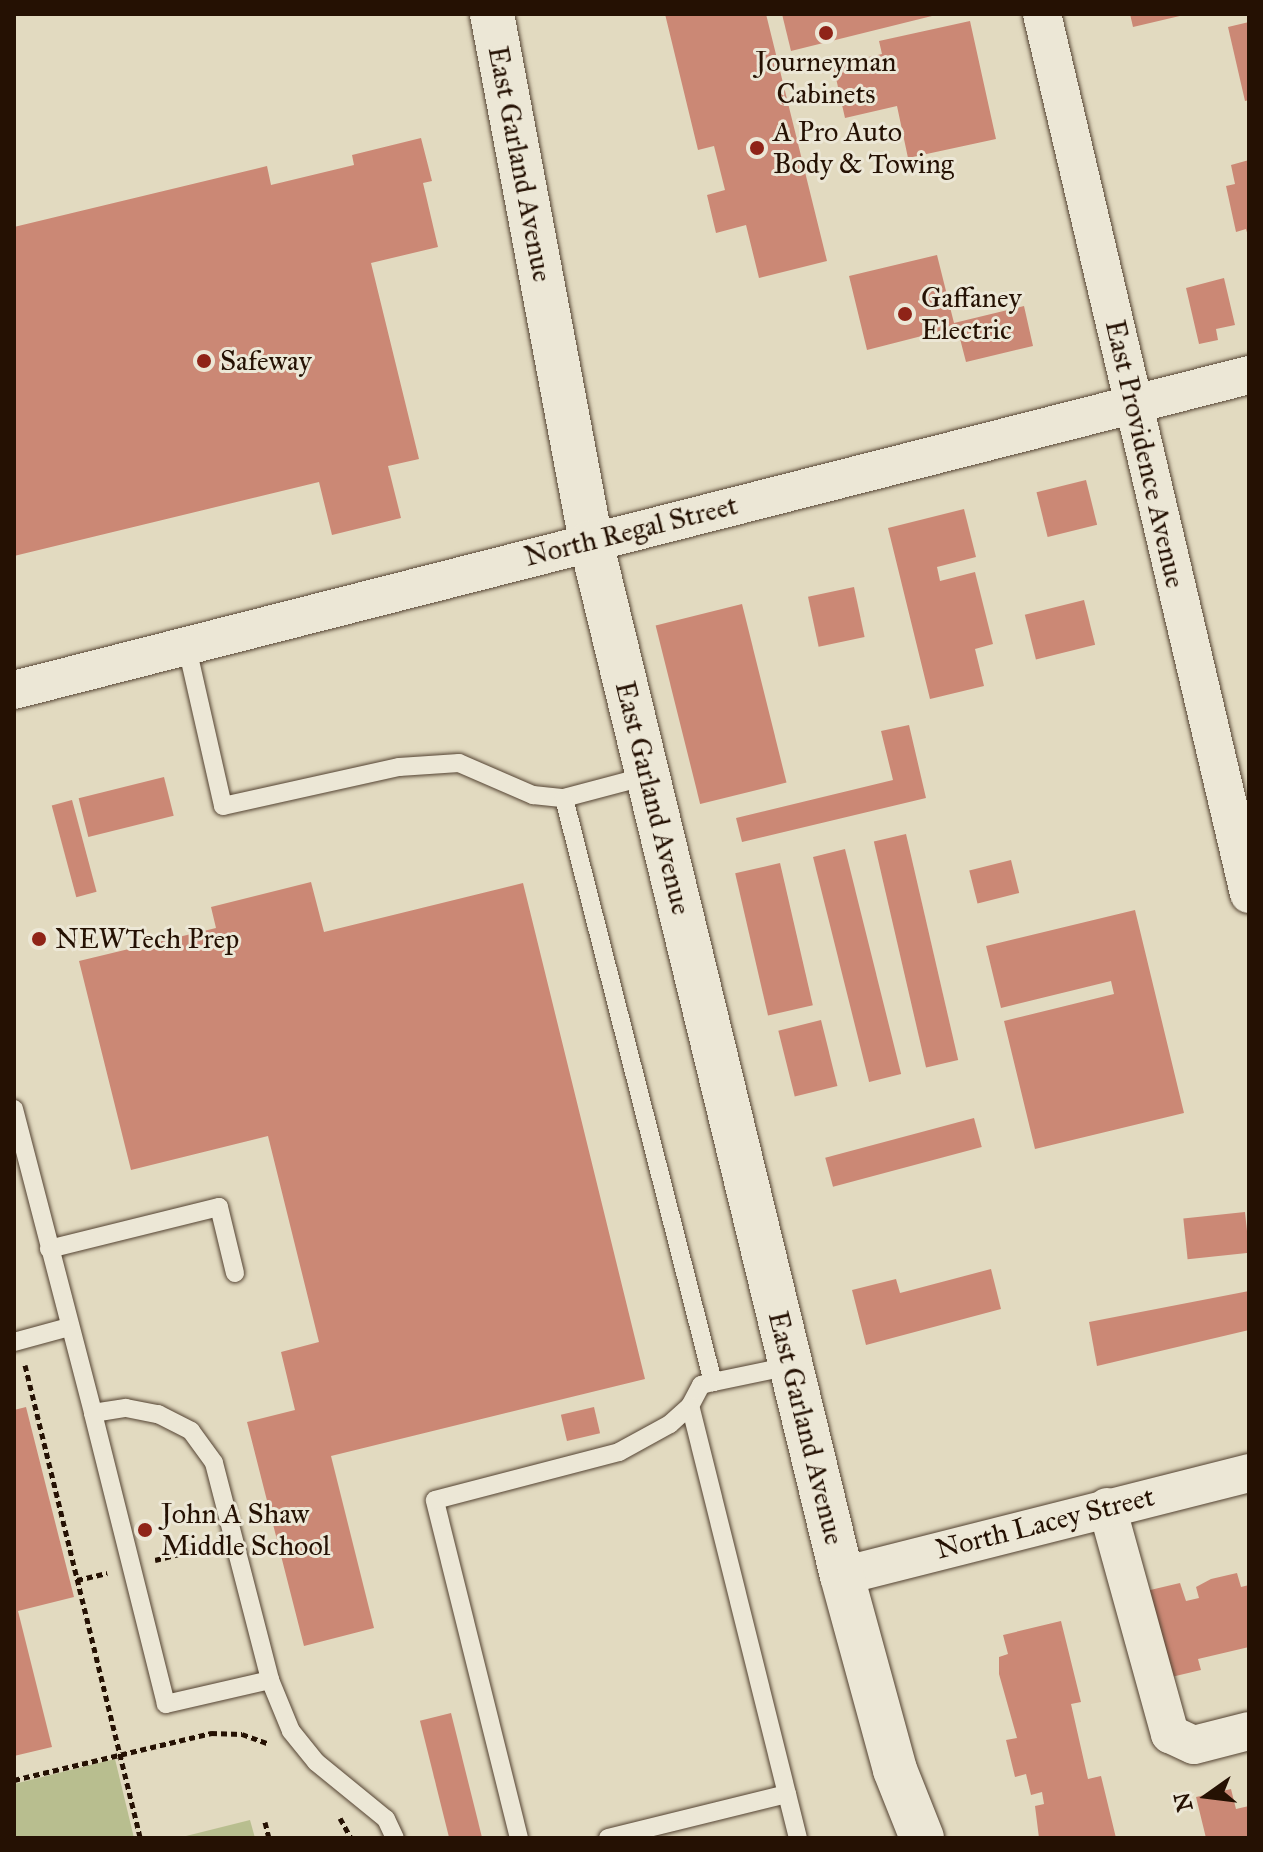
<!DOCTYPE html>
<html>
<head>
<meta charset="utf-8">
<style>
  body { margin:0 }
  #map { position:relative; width:1263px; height:1852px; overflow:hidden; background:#e2dac0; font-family:"IM FELL Great Primer",serif }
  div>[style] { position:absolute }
  .green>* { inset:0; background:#b8be8f }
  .building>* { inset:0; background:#cb8875; transform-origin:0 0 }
  .path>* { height:5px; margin-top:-2.5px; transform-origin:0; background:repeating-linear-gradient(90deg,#251103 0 6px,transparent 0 10px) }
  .roads { filter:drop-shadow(0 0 2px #544332) drop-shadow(0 0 2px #544332) }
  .service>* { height:18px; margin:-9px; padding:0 9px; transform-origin:9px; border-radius:9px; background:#ece7d6 }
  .minor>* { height:38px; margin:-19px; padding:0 19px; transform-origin:19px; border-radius:19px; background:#ece7d6 }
  .tertiary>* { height:44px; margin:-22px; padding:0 22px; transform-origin:22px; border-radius:22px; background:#ece7d6 }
  .dots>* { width:22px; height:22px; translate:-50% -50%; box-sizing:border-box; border:4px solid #ece7d6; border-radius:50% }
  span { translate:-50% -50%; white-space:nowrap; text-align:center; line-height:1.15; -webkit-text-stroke:6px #ece7d6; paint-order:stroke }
  .poi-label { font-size:28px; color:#251103 }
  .left { translate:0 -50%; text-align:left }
  .street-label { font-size:28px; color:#251103 }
  .frame { position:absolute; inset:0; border:16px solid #251103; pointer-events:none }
  .north { position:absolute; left:1167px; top:1756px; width:80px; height:80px; -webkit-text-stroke:6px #ece7d6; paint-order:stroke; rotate:256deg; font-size:22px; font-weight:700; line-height:32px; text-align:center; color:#251103 }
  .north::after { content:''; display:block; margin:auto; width:28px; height:36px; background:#251103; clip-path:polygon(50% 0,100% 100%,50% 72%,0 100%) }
</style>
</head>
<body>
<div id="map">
  <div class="green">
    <i style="clip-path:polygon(115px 1759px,134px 1838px,14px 1838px,14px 1784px)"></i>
    <i style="clip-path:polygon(250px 1820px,255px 1838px,178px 1838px)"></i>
  </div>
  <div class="building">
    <i style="clip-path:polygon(665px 14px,766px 14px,827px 261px,759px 278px,746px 225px,716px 233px,707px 195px,725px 190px,714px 146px,698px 150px)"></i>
    <i style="clip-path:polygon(782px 14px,936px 14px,936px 15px,791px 51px)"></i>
    <i style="clip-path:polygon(1130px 14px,1183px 14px,1184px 15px,1133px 27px)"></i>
    <i style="clip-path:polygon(970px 21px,996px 139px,908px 158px,897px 106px,845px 118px,833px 65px,882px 54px,879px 41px)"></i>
    <i style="clip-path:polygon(1249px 22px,1249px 100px,1245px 101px,1228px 27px)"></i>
    <i style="clip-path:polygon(421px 138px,432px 181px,423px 183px,438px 247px,371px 263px,419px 459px,388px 466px,401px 518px,332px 535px,319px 482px,14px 556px,14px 227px,267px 166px,271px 185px,354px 165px,352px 155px)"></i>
    <i style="clip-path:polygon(1249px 160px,1249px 236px,1248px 236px,1246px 229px,1236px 232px,1226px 186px,1235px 184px,1231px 165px)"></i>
    <i style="clip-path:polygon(937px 255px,954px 323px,1024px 306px,1033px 346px,966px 362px,957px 327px,867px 350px,849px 276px)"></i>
    <i style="clip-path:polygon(1224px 278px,1235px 325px,1216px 329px,1218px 340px,1199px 344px,1186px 288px)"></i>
    <i style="left:1086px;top:480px;width:46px;height:51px;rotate:76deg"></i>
    <i style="clip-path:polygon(964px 509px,976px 557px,937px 567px,940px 581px,975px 572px,993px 644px,975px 649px,984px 686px,930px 699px,888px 528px)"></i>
    <i style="left:854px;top:587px;width:51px;height:47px;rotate:78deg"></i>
    <i style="left:1084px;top:600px;width:46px;height:61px;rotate:76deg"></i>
    <i style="left:742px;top:604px;width:184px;height:89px;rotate:76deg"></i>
    <i style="clip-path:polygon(909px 725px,926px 798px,742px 842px,736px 818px,893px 780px,881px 731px)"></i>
    <i style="left:164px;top:777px;width:40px;height:88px;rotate:76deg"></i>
    <i style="left:72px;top:800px;width:95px;height:21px;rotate:75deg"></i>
    <i style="left:906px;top:834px;width:232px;height:33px;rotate:77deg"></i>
    <i style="left:845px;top:849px;width:232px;height:33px;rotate:76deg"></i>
    <i style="left:1011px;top:860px;width:34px;height:43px;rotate:76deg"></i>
    <i style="left:780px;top:863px;width:146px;height:46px;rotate:77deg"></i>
    <i style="clip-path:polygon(311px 882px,324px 932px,523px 883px,645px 1379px,331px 1456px,374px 1628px,304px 1646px,247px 1422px,295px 1410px,281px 1352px,319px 1342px,268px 1136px,131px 1170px,79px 961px,216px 928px,211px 907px)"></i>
    <i style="clip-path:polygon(1135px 910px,1184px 1113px,1035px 1149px,1004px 1021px,1114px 994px,1111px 981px,1001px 1008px,986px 946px)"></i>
    <i style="left:821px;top:1020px;width:68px;height:44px;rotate:76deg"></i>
    <i style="left:974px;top:1118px;width:30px;height:154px;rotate:75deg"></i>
    <i style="left:1245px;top:1212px;width:41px;height:62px;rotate:84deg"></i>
    <i style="clip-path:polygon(991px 1269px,1001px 1309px,866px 1345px,852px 1290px,896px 1279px,900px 1293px)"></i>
    <i style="clip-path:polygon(1249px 1291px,1249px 1330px,1097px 1366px,1089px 1322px)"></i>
    <i style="clip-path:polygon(26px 1407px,74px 1597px,18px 1611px,52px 1747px,14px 1756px,14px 1410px)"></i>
    <i style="left:594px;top:1407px;width:27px;height:34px;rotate:77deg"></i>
    <i style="clip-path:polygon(1237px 1573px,1241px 1587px,1249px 1585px,1249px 1647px,1198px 1659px,1201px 1670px,1167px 1678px,1146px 1591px,1180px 1583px,1186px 1601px,1199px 1598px,1196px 1587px,1211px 1579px)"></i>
    <i style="clip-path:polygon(1061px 1621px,1081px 1702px,1071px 1704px,1088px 1779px,1101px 1776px,1116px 1838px,1039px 1838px,1035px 1806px,1044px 1804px,1042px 1792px,1031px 1795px,1026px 1774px,1015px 1777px,1006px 1740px,1017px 1738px,999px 1674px,999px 1657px,1008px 1654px,1003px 1635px)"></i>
    <i style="left:451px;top:1713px;width:129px;height:32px;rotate:76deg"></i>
    <i style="clip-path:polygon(1231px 1789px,1236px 1809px,1249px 1806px,1249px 1838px,1206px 1838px,1196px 1797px)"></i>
  </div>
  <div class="path">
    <i style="left:25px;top:1365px;width:487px;rotate:76.3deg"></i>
    <i style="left:155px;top:1560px;width:58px;rotate:-14deg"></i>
    <i style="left:77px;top:1580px;width:31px;rotate:-13deg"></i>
    <i style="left:14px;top:1780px;width:203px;rotate:-13.4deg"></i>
    <i style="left:211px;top:1733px;width:31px;rotate:2deg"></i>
    <i style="left:242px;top:1734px;width:29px;rotate:20deg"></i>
    <i style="left:340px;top:1818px;width:23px;rotate:61deg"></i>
    <i style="left:265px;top:1822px;width:16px;rotate:76deg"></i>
  </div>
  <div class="roads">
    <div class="service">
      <i style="left:186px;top:643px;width:167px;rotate:77.2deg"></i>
      <i style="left:223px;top:806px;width:180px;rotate:-12.5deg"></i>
      <i style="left:399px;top:767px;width:60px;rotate:-3.8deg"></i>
      <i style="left:459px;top:763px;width:81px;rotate:23.4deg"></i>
      <i style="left:533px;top:795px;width:31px;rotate:6deg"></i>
      <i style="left:647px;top:776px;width:86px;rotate:165.2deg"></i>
      <i style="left:564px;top:798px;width:603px;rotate:75.69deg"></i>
      <i style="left:713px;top:1382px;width:79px;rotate:-11.7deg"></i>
      <i style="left:14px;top:1109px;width:314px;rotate:75.4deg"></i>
      <i style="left:49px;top:1249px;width:175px;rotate:-13.9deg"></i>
      <i style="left:219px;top:1207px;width:68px;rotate:76.4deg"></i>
      <i style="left:14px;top:1342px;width:57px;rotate:-15.3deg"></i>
      <i style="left:270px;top:1680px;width:107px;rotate:167deg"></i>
      <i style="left:166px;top:1704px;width:300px;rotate:-104.1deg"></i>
      <i style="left:93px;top:1413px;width:33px;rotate:-9deg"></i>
      <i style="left:126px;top:1408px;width:33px;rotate:11deg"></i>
      <i style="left:158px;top:1414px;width:37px;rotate:27deg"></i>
      <i style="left:191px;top:1431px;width:39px;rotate:54deg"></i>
      <i style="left:214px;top:1463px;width:224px;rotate:75.5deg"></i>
      <i style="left:270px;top:1680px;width:55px;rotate:67.6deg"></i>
      <i style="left:291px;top:1731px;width:40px;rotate:51deg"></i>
      <i style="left:316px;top:1762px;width:90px;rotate:39.2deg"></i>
      <i style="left:386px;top:1819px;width:21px;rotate:65deg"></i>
      <i style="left:787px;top:1794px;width:45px;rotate:76deg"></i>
      <i style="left:519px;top:1838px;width:348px;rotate:-104deg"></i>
      <i style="left:435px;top:1500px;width:190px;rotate:-14.6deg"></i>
      <i style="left:619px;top:1452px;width:58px;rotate:-28.8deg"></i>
      <i style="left:670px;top:1424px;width:27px;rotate:-42deg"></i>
      <i style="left:690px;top:1406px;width:24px;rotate:-62deg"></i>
      <i style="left:701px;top:1385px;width:12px;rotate:-14deg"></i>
      <i style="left:608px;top:1838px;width:184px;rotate:-13.8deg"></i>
      <i style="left:787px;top:1794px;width:400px;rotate:-104deg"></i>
    </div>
    <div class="minor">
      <i style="left:1042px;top:14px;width:904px;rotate:76.76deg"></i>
      <i style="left:14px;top:690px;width:1275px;rotate:-14.31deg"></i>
      <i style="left:1107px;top:1507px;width:236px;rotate:74.5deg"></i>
      <i style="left:1170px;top:1734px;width:26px;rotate:25deg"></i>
      <i style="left:1194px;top:1745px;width:57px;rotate:-14.3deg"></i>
      <i style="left:842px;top:1576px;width:420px;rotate:-14.2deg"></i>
    </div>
    <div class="tertiary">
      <i style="left:492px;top:14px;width:537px;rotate:79.38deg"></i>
      <i style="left:591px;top:542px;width:1064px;rotate:76.36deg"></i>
      <i style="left:842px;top:1576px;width:201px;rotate:74.7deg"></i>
      <i style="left:895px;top:1770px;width:73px;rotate:68.3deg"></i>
    </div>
  </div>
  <div class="dots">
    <i style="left:826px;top:33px;background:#8f2418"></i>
    <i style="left:757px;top:148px;background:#8f2418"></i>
    <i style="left:905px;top:314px;background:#8f2418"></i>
    <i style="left:204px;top:361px;background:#8f2418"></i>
    <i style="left:39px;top:939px;background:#8f2418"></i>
    <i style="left:145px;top:1530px;background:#8f2418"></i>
  </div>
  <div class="poi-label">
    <span style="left:826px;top:78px">Journeyman<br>Cabinets</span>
    <span class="left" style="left:773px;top:148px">A Pro Auto<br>Body &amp; Towing</span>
    <span class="left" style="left:921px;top:314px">Gaffaney<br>Electric</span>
    <span class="left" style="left:220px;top:361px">Safeway</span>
    <span class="left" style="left:55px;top:939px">NEWTech Prep</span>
    <span class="left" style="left:161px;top:1530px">John A Shaw<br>Middle School</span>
  </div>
  <div class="street-label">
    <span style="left:520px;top:164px;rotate:79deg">East Garland Avenue</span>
    <span style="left:1145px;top:454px;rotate:77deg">East Providence Avenue</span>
    <span style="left:631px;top:531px;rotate:-14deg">North Regal Street</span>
    <span style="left:653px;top:798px;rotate:76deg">East Garland Avenue</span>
    <span style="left:806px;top:1428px;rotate:76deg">East Garland Avenue</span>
    <span style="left:1045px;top:1523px;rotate:-14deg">North Lacey Street</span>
  </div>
  <div class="frame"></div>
  <div class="north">N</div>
</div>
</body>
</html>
